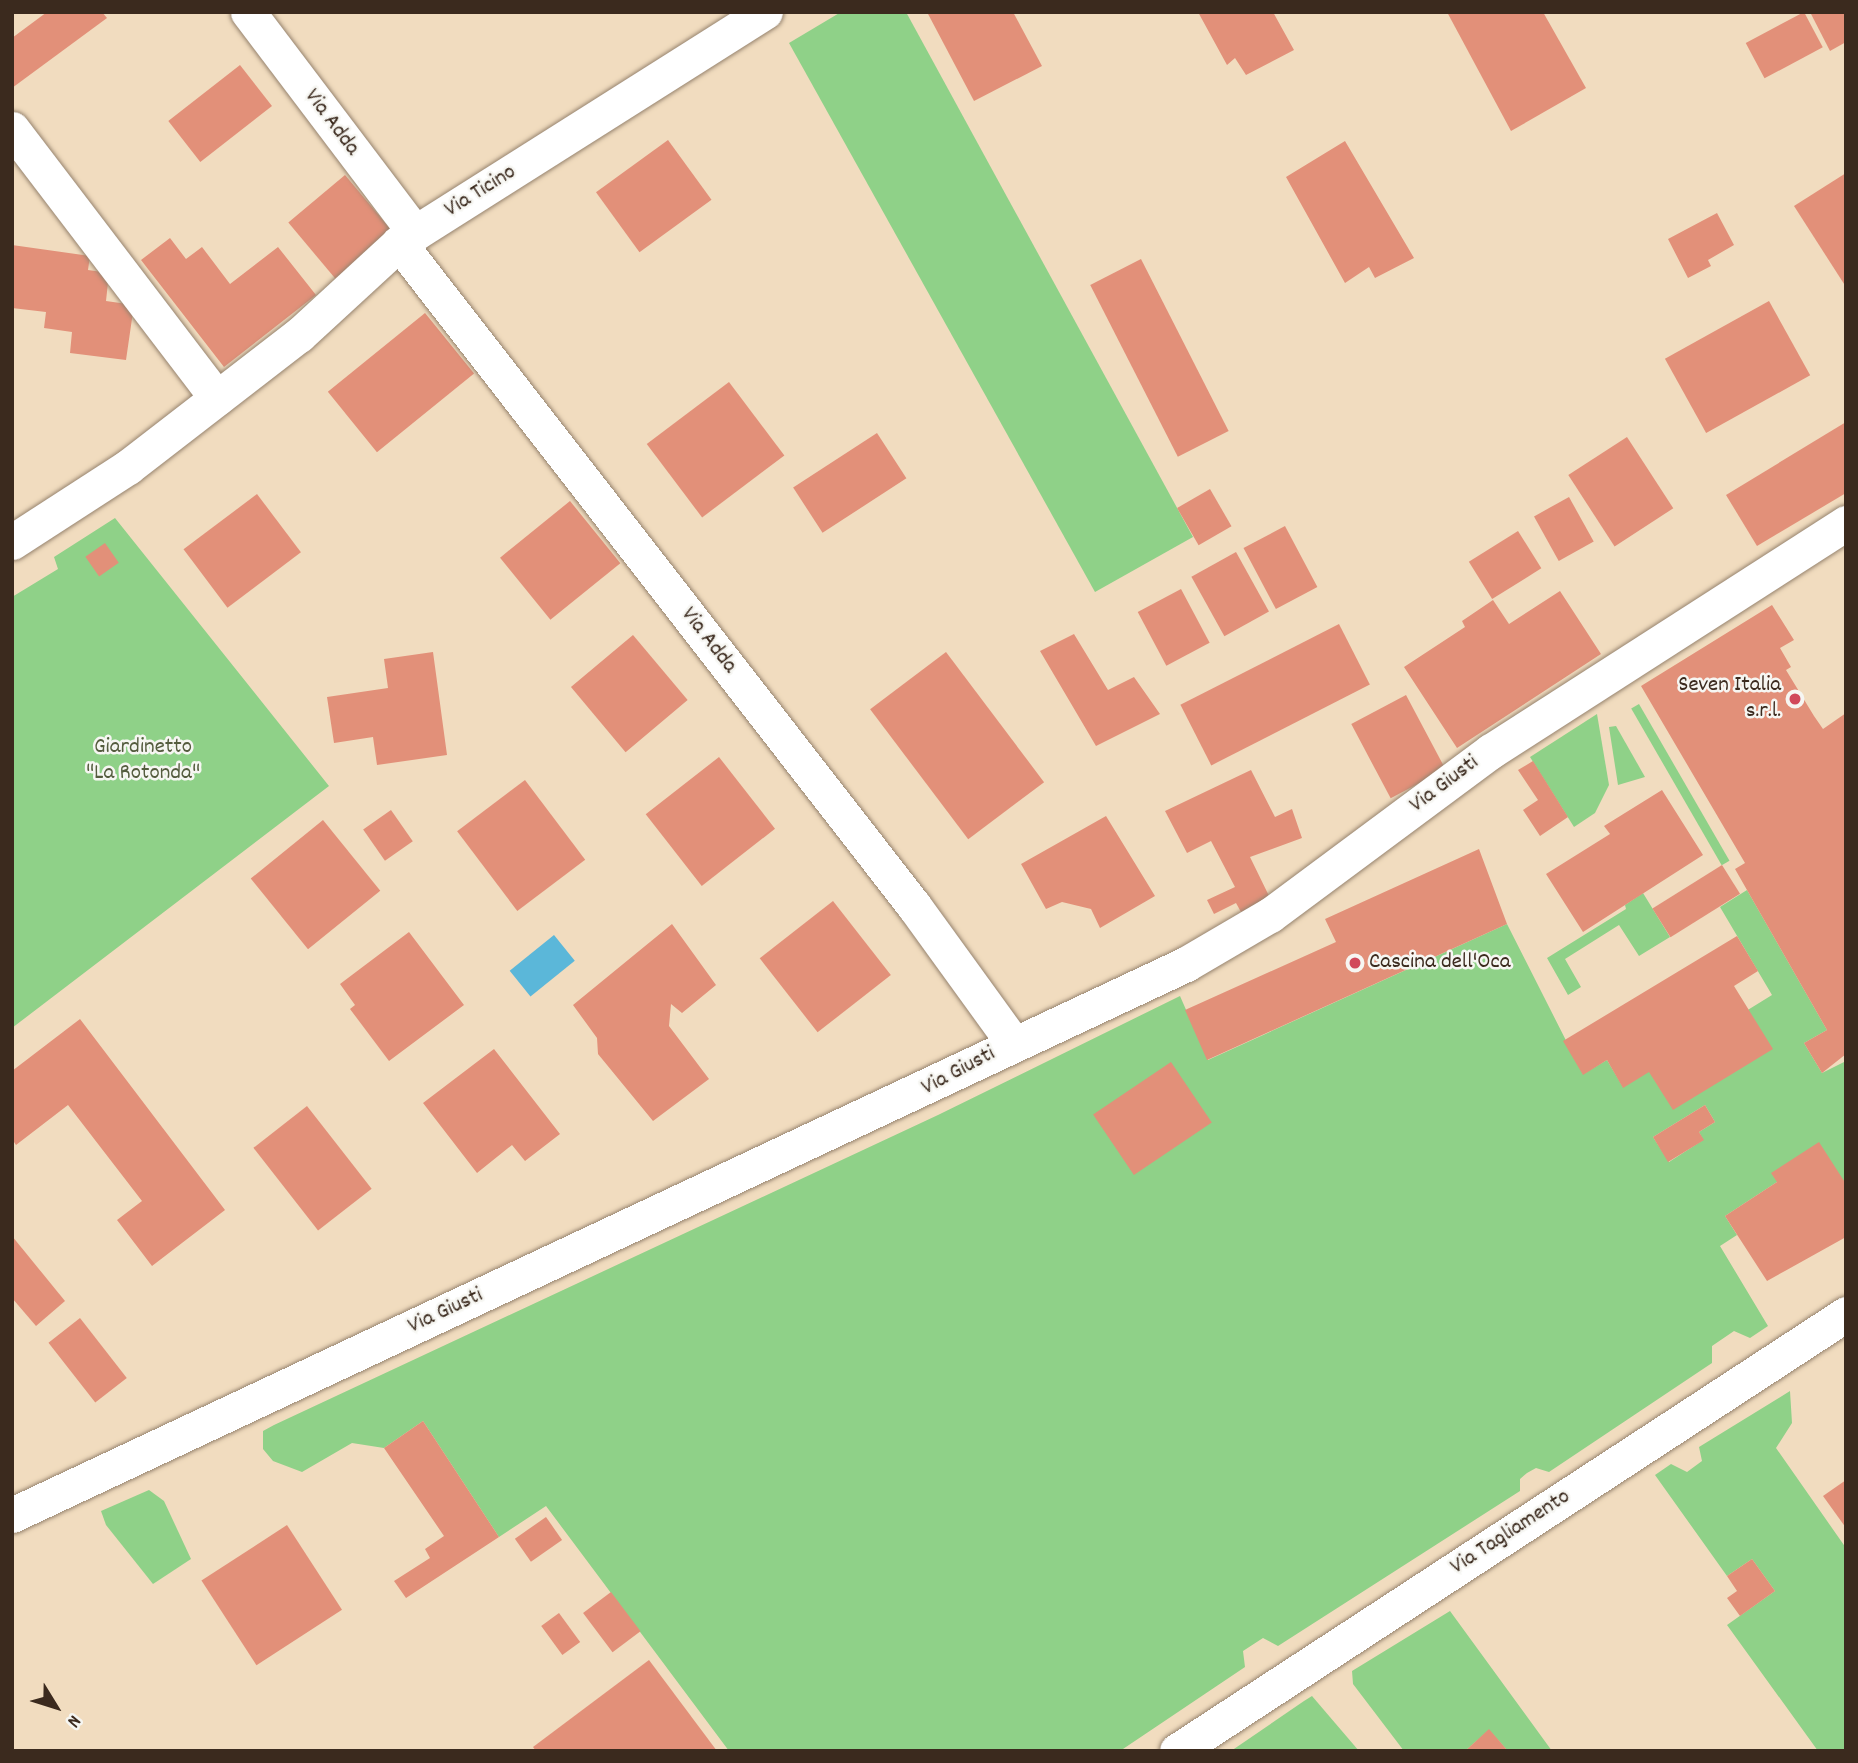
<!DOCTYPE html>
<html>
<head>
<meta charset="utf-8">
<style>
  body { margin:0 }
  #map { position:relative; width:1858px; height:1763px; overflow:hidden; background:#f1dcbf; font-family:Dekko,sans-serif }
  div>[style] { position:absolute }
  .green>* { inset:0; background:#8fd188; transform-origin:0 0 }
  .water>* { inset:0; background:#5bb7d9; transform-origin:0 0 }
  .building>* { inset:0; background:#e29079; transform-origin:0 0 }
  .roads { filter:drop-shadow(0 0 2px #96836e) drop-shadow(0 0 2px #96836e) }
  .minor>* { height:35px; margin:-17.5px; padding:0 17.5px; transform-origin:17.5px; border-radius:17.5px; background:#fff }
  .dots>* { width:19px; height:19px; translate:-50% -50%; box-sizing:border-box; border:4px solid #f6f6f2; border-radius:50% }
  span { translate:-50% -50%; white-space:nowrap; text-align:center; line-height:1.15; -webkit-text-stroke:5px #f6f6f2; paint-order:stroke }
  .street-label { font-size:23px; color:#3b2a1e }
  .poi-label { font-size:23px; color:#3b2a1e }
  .right { translate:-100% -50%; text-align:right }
  .left { translate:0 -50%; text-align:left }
  .park-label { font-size:23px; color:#545c3e }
  .frame { position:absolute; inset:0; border:14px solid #3b2a1e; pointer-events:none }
  .north { position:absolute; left:21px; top:1672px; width:70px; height:70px; -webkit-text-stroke:5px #f6f6f2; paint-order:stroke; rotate:128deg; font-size:19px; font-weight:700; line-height:28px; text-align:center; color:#3b2a1e }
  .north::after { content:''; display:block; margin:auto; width:24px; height:32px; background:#3b2a1e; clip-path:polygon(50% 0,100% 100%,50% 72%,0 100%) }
</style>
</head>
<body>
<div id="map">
  <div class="green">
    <i style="clip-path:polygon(841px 12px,906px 12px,1193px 537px,1095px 592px,789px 43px)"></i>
    <i style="clip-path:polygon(115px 518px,329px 786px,12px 1028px,12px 597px,58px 569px,54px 557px)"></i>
    <i style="left:1639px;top:704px;width:181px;height:9px;rotate:60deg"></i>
    <i style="clip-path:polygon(1597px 714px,1609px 785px,1595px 813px,1574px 827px,1530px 757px)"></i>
    <i style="clip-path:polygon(1616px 726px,1645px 777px,1618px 785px,1609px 727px)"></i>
    <i style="clip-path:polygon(evenodd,1747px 890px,1827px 1030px,1804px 1043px,1822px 1073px,1846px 1061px,1846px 1184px,1777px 1182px,1725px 1216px,1737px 1235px,1720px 1246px,1768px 1326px,1750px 1338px,1734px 1331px,1712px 1346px,1712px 1363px,1549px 1472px,1536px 1468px,1527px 1473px,1520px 1479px,1520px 1491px,1278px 1646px,1263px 1638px,1243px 1651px,1245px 1667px,1120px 1751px,729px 1751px,546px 1506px,499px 1537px,423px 1421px,384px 1448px,352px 1443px,302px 1472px,273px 1461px,263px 1449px,263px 1431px,274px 1425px,938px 1115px,1180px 996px,1208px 1060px,1507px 924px,1583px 1074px,1607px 1060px,1623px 1087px,1772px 995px,1720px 907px,1747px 890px,1705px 1105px,1715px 1122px,1699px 1132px,1703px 1140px,1669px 1162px,1653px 1137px,1705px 1105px)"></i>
    <i style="clip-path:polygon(1643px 893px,1670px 937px,1639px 956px,1619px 925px,1565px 959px,1581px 987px,1568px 995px,1547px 958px,1626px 909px,1625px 905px)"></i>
    <i style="clip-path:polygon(1790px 1391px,1792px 1423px,1776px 1448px,1846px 1548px,1846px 1751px,1818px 1751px,1727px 1625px,1775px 1591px,1752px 1559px,1727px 1576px,1655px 1475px,1671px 1464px,1687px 1472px,1702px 1461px,1699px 1447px)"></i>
    <i style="clip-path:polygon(149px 1490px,164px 1501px,191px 1559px,153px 1584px,106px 1525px,101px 1511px)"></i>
    <i style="clip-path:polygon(1450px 1611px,1552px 1751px,1508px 1751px,1489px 1730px,1465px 1751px,1404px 1751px,1353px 1684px,1352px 1671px)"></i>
    <i style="clip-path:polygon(1312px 1696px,1359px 1751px,1231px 1751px,1304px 1701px)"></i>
  </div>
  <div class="water">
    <i style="left:554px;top:935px;width:33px;height:57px;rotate:51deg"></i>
  </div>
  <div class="building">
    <i style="clip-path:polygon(47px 12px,102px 12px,107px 18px,12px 88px,12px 38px)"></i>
    <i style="clip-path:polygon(927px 12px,1013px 12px,1042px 66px,974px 101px)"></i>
    <i style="clip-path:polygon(1198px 12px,1273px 12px,1294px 50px,1246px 75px,1235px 58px,1227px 65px)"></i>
    <i style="clip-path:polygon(1447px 12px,1543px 12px,1586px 88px,1511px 131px)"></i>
    <i style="left:1804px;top:12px;width:40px;height:66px;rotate:62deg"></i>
    <i style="clip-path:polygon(1810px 12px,1846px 12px,1846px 42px,1830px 51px)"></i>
    <i style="left:240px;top:65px;width:52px;height:91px;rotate:52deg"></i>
    <i style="left:668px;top:140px;width:74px;height:89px;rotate:54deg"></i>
    <i style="clip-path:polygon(1345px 141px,1414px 258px,1375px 278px,1369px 267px,1345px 283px,1286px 177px)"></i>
    <i style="clip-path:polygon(1846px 173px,1846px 287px,1794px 206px)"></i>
    <i style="left:345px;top:175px;width:75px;height:74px;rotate:50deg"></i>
    <i style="clip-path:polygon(1717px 213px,1734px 245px,1708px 260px,1711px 266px,1688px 278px,1668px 239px)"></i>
    <i style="clip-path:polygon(170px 238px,186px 259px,202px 247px,230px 284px,278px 247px,316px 295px,224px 367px,141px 260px)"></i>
    <i style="clip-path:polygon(12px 245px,90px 256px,88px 270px,109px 273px,106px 301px,134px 305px,126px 360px,70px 353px,72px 332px,44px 328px,46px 312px,12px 308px)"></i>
    <i style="left:1141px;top:259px;width:193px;height:57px;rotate:63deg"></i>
    <i style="left:1769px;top:301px;width:85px;height:119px;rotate:61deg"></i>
    <i style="left:425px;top:313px;width:78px;height:125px;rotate:51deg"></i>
    <i style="left:729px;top:382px;width:92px;height:103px;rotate:53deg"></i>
    <i style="clip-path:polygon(1846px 422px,1846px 493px,1757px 546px,1726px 495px)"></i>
    <i style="left:877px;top:433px;width:54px;height:100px;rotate:57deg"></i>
    <i style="left:1627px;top:437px;width:85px;height:70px;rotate:57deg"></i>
    <i style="left:1210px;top:489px;width:43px;height:38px;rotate:60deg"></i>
    <i style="left:257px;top:494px;width:73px;height:92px;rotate:53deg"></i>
    <i style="left:1569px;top:497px;width:51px;height:40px;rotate:61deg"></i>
    <i style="left:570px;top:501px;width:80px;height:90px;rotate:51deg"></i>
    <i style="left:1285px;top:526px;width:69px;height:47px;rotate:62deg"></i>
    <i style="left:1518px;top:531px;width:44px;height:58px;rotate:58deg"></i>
    <i style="left:105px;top:543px;width:24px;height:24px;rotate:55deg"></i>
    <i style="left:1236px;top:552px;width:68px;height:51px;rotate:61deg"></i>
    <i style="left:1181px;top:589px;width:61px;height:49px;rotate:62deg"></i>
    <i style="clip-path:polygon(1560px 591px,1601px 654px,1457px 748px,1404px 667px,1465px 627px,1462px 621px,1493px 600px,1509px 624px)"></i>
    <i style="clip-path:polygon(1772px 605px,1794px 640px,1780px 648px,1791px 667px,1786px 670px,1814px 716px,1823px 729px,1846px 713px,1846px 1054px,1822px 1073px,1804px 1043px,1827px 1030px,1735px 869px,1745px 863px,1641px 686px)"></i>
    <i style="left:1339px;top:624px;width:68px;height:178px;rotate:63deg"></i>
    <i style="clip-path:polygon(1074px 634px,1108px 690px,1134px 677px,1160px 714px,1096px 746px,1040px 651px)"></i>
    <i style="left:633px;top:635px;width:85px;height:81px;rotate:50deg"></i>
    <i style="clip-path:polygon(433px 652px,447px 755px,377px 765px,373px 737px,334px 743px,327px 697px,388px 688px,384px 659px)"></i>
    <i style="left:946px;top:652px;width:163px;height:95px;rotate:53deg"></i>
    <i style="left:1406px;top:695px;width:84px;height:62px;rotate:62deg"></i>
    <i style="left:719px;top:757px;width:91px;height:93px;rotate:52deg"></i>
    <i style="clip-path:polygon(1533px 761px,1568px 817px,1540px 836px,1523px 810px,1538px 800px,1518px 770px)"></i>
    <i style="clip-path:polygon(1251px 770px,1275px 817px,1292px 809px,1302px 838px,1250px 857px,1270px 898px,1241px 912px,1236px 903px,1214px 914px,1207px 900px,1235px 887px,1211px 841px,1187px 853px,1165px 811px)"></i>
    <i style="left:525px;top:780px;width:100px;height:85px;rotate:53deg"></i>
    <i style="clip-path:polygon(1662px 790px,1703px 855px,1583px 932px,1546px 874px,1610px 834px,1604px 826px)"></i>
    <i style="left:391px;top:810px;width:38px;height:34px;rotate:55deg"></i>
    <i style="clip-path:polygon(1106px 816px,1155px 896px,1100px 928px,1091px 909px,1062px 902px,1046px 909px,1021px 864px)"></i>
    <i style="left:323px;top:820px;width:91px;height:93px;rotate:51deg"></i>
    <i style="clip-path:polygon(1479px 849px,1507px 924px,1207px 1060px,1185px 1010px,1336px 942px,1325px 919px)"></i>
    <i style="left:1722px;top:865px;width:34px;height:82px;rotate:58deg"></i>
    <i style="left:833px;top:901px;width:94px;height:93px;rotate:52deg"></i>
    <i style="clip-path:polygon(672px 924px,716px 985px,682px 1013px,671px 1004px,669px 1026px,709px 1079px,653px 1121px,598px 1054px,597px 1038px,573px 1005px)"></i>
    <i style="clip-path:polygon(409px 932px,464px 1005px,389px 1061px,350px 1009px,355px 1005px,340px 984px)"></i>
    <i style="clip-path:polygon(1737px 936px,1758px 971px,1734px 986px,1773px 1049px,1673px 1110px,1649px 1072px,1623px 1088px,1607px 1060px,1583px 1075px,1563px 1041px)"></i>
    <i style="clip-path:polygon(80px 1019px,225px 1210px,152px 1266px,117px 1220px,142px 1201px,68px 1105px,16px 1145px,12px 1139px,12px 1071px)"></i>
    <i style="clip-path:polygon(494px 1049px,560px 1134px,525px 1161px,512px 1145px,477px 1173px,423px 1103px)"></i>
    <i style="left:1171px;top:1062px;width:73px;height:94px;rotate:56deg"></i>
    <i style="clip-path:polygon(1705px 1105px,1715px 1122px,1699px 1132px,1704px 1140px,1668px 1162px,1653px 1137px)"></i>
    <i style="left:307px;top:1106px;width:105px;height:68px;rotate:52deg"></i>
    <i style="clip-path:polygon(1819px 1142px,1846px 1184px,1846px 1237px,1767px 1281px,1725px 1216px,1777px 1182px,1771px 1173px)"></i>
    <i style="clip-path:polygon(12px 1236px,65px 1301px,36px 1326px,12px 1298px)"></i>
    <i style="left:80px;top:1318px;width:76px;height:40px;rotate:52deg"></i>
    <i style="clip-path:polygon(423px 1421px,499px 1537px,406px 1598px,394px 1581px,430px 1558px,425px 1549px,444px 1536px,384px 1448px)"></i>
    <i style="clip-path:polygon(1846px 1480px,1846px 1528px,1823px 1496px)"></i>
    <i style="left:546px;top:1517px;width:28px;height:38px;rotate:55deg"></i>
    <i style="left:287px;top:1525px;width:101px;height:102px;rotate:57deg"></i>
    <i style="clip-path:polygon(1752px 1559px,1775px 1591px,1740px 1616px,1727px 1598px,1737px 1591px,1727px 1576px)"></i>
    <i style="left:611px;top:1592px;width:49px;height:35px;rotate:53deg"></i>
    <i style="left:559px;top:1613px;width:36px;height:22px;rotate:54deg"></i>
    <i style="clip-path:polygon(649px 1660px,717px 1751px,536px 1751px,533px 1747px)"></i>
    <i style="clip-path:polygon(1489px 1729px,1508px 1751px,1465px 1751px,1475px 1742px)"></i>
  </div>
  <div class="roads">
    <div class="minor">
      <i style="left:248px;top:12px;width:277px;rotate:52.9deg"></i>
      <i style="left:12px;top:129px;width:338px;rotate:52.7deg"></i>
      <i style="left:399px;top:243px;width:840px;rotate:52.16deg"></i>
      <i style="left:914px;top:906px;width:169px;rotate:54.1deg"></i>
      <i style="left:12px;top:542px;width:138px;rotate:-32.9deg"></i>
      <i style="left:128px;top:467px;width:216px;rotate:-37.7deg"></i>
      <i style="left:299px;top:335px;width:136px;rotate:-42.6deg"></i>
      <i style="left:399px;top:243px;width:433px;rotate:-32.3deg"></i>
      <i style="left:12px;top:1515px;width:1297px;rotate:-25.14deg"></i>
      <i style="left:1186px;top:964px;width:97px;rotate:-30.3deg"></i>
      <i style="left:1270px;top:915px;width:275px;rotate:-36.6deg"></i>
      <i style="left:1491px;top:751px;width:422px;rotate:-32.7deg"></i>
      <i style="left:1177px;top:1751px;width:799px;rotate:-33.15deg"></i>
    </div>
  </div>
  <div class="dots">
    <i style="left:1795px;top:699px;background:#d1495b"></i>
    <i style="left:1355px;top:963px;background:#d1495b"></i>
  </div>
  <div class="street-label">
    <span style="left:331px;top:123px;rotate:53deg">Via Adda</span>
    <span style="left:481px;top:192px;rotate:-32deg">Via Ticino</span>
    <span style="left:708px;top:641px;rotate:52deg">Via Adda</span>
    <span style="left:1445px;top:785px;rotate:-37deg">Via Giusti</span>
    <span style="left:959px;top:1072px;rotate:-28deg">Via Giusti</span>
    <span style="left:446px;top:1312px;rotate:-25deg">Via Giusti</span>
    <span style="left:1511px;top:1533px;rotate:-33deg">Via Tagliamento</span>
  </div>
  <div class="poi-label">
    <span class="right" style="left:1781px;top:699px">Seven Italia<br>s.r.l.</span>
    <span class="left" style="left:1369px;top:963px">Cascina dell'Oca</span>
  </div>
  <div class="park-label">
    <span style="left:143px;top:761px">Giardinetto<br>"La Rotonda"</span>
  </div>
  <div class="frame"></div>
  <div class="north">N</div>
</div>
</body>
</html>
